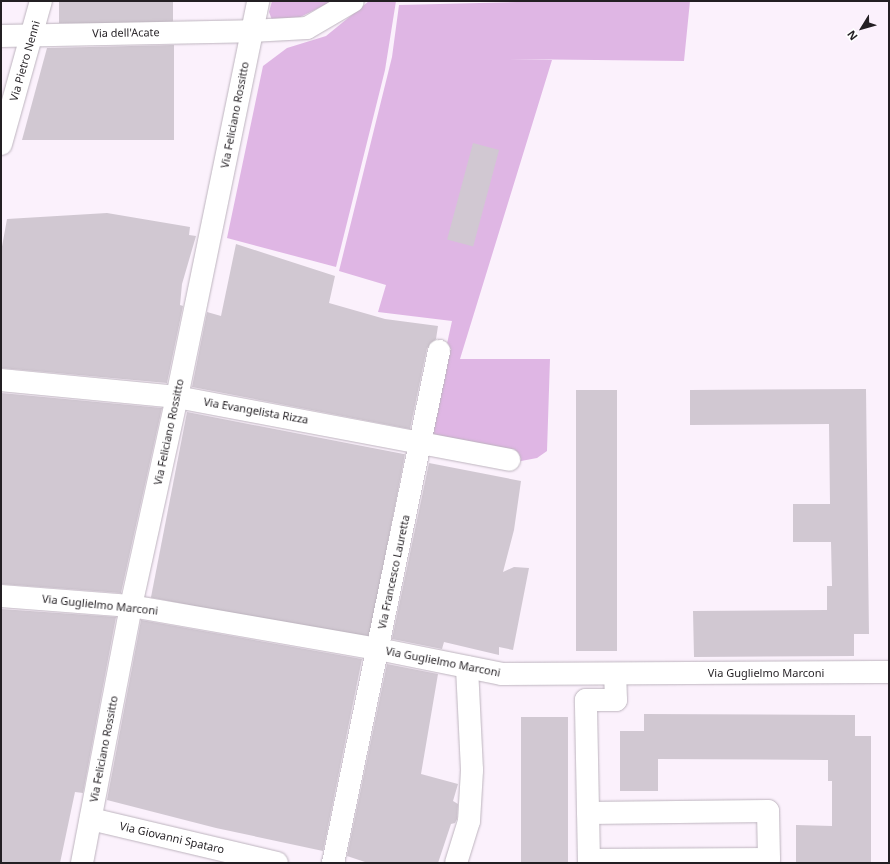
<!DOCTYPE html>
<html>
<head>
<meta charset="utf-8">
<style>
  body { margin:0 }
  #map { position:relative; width:890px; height:864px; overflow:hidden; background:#fbf1fc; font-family:"Noto Sans",sans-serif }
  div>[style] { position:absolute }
  .green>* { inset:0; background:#dfb6e4 }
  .building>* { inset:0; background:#d1c8d2; transform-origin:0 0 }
  .roads { filter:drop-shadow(0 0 1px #bdb4be) drop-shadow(0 0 1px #bdb4be) }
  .minor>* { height:22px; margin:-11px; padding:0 11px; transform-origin:11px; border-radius:11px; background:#fff }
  span { translate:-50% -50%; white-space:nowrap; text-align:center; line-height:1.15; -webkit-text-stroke:3px #fff; paint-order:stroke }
  .street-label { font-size:11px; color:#231f23 }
  .frame { position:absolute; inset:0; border:2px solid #231f23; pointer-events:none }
  .north { position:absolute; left:842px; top:8px; width:40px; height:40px; -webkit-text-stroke:3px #fff; paint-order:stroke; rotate:233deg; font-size:11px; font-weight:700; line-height:16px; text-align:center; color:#231f23 }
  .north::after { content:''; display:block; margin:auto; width:14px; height:18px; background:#231f23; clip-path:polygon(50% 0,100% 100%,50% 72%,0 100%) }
</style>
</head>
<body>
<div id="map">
  <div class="green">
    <i style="clip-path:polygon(272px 1px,333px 1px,286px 24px,272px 20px,269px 12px)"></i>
    <i style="clip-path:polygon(369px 1px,396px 1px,385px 70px,336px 267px,227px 238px,263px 66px,287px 48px,326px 36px)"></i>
    <i style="clip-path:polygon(554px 1px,690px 1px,684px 61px,505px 59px,552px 60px,460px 359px,550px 359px,547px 451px,537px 458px,521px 461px,426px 439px,452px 321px,378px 312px,386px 285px,339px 271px,392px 57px,399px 5px)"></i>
  </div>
  <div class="building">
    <i style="left:59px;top:1px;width:114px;height:22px"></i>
    <i style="clip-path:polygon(174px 45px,174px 140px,22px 140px,47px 48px)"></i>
    <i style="left:473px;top:143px;width:27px;height:100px;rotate:15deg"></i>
    <i style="clip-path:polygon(107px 213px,190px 227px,189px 235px,196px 236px,182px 284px,180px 305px,183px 306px,167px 383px,1px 368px,1px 252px,7px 219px)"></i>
    <i style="clip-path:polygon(236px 244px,335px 276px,329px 303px,385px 319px,438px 326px,436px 339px,427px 348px,410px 429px,192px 387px,207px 312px,221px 316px)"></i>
    <i style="clip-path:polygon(866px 389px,869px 634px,854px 634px,854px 656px,694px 657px,693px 611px,827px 610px,827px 586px,832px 586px,831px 542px,793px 542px,793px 504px,830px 504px,829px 424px,690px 425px,690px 390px)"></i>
    <i style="left:576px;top:390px;width:41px;height:261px"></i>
    <i style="clip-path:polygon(1px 393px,162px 408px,121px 593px,1px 584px)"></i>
    <i style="left:187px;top:412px;width:222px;height:189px;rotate:11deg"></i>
    <i style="clip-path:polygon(429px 463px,521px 481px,514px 530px,503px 572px,514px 567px,529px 568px,513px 650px,499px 647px,499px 655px,444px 642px,442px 649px,392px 639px)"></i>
    <i style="clip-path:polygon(1px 609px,116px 617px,83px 793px,75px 792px,60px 863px,1px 863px)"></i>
    <i style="clip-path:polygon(141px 620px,362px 659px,323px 851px,216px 828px,107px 800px)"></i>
    <i style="clip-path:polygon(387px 664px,438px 674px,421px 774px,458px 784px,453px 801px,458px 804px,457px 819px,455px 823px,451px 824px,438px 863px,368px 863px,347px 856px)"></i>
    <i style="clip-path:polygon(644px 714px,855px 715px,855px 736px,871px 736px,871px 863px,796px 863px,796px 825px,832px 826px,832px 781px,828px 781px,828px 760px,658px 759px,658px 791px,620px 791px,620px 731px,644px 731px)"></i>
    <i style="left:521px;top:717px;width:47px;height:146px"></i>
  </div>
  <div class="roads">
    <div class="minor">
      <i style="left:1px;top:36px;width:250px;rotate:-1.1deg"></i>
      <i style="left:251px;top:31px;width:56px;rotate:-3.1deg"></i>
      <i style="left:307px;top:28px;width:53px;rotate:-30.4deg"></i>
      <i style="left:1px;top:144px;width:148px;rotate:-74.4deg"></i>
      <i style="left:1px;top:380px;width:177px;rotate:5.5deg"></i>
      <i style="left:177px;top:397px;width:338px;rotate:10.7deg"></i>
      <i style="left:1px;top:596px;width:130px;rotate:4.4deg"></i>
      <i style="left:131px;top:606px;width:251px;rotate:9.9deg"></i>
      <i style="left:378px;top:649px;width:126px;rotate:11.4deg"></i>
      <i style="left:502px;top:674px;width:387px;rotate:-0.3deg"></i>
      <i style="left:588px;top:813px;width:180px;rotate:-0.6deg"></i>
      <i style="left:768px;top:811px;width:48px;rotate:88.8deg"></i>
      <i style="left:769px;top:859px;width:180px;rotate:179.7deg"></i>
      <i style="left:91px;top:819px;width:191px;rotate:13.3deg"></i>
      <i style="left:82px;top:863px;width:262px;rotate:-79.2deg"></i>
      <i style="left:131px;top:606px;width:214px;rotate:-77.6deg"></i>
      <i style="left:177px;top:397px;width:404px;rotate:-78.4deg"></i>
      <i style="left:333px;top:863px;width:523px;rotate:-78.3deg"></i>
      <i style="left:456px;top:863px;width:44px;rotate:-72.8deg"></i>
      <i style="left:469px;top:821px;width:51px;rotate:-86.6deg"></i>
      <i style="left:472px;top:770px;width:103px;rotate:-92.8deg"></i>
      <i style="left:589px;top:863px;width:163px;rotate:-91.1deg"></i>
      <i style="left:586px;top:700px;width:30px"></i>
      <i style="left:616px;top:700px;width:26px;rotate:-92deg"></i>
    </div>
  </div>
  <div class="street-label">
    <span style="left:126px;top:33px;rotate:-1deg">Via dell'Acate</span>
    <span style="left:25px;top:61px;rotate:-74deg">Via Pietro Nenni</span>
    <span style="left:235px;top:115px;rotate:-79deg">Via Feliciano Rossitto</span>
    <span style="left:256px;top:411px;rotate:10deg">Via Evangelista Rizza</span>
    <span style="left:169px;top:432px;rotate:-78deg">Via Feliciano Rossitto</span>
    <span style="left:394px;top:572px;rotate:-78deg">Via Francesco Lauretta</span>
    <span style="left:100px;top:605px;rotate:6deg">Via Guglielmo Marconi</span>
    <span style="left:443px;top:662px;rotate:11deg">Via Guglielmo Marconi</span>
    <span style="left:766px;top:673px">Via Guglielmo Marconi</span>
    <span style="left:104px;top:749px;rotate:-79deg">Via Feliciano Rossitto</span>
    <span style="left:172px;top:838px;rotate:13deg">Via Giovanni Spataro</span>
  </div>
  <div class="frame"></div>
  <div class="north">N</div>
</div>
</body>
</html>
